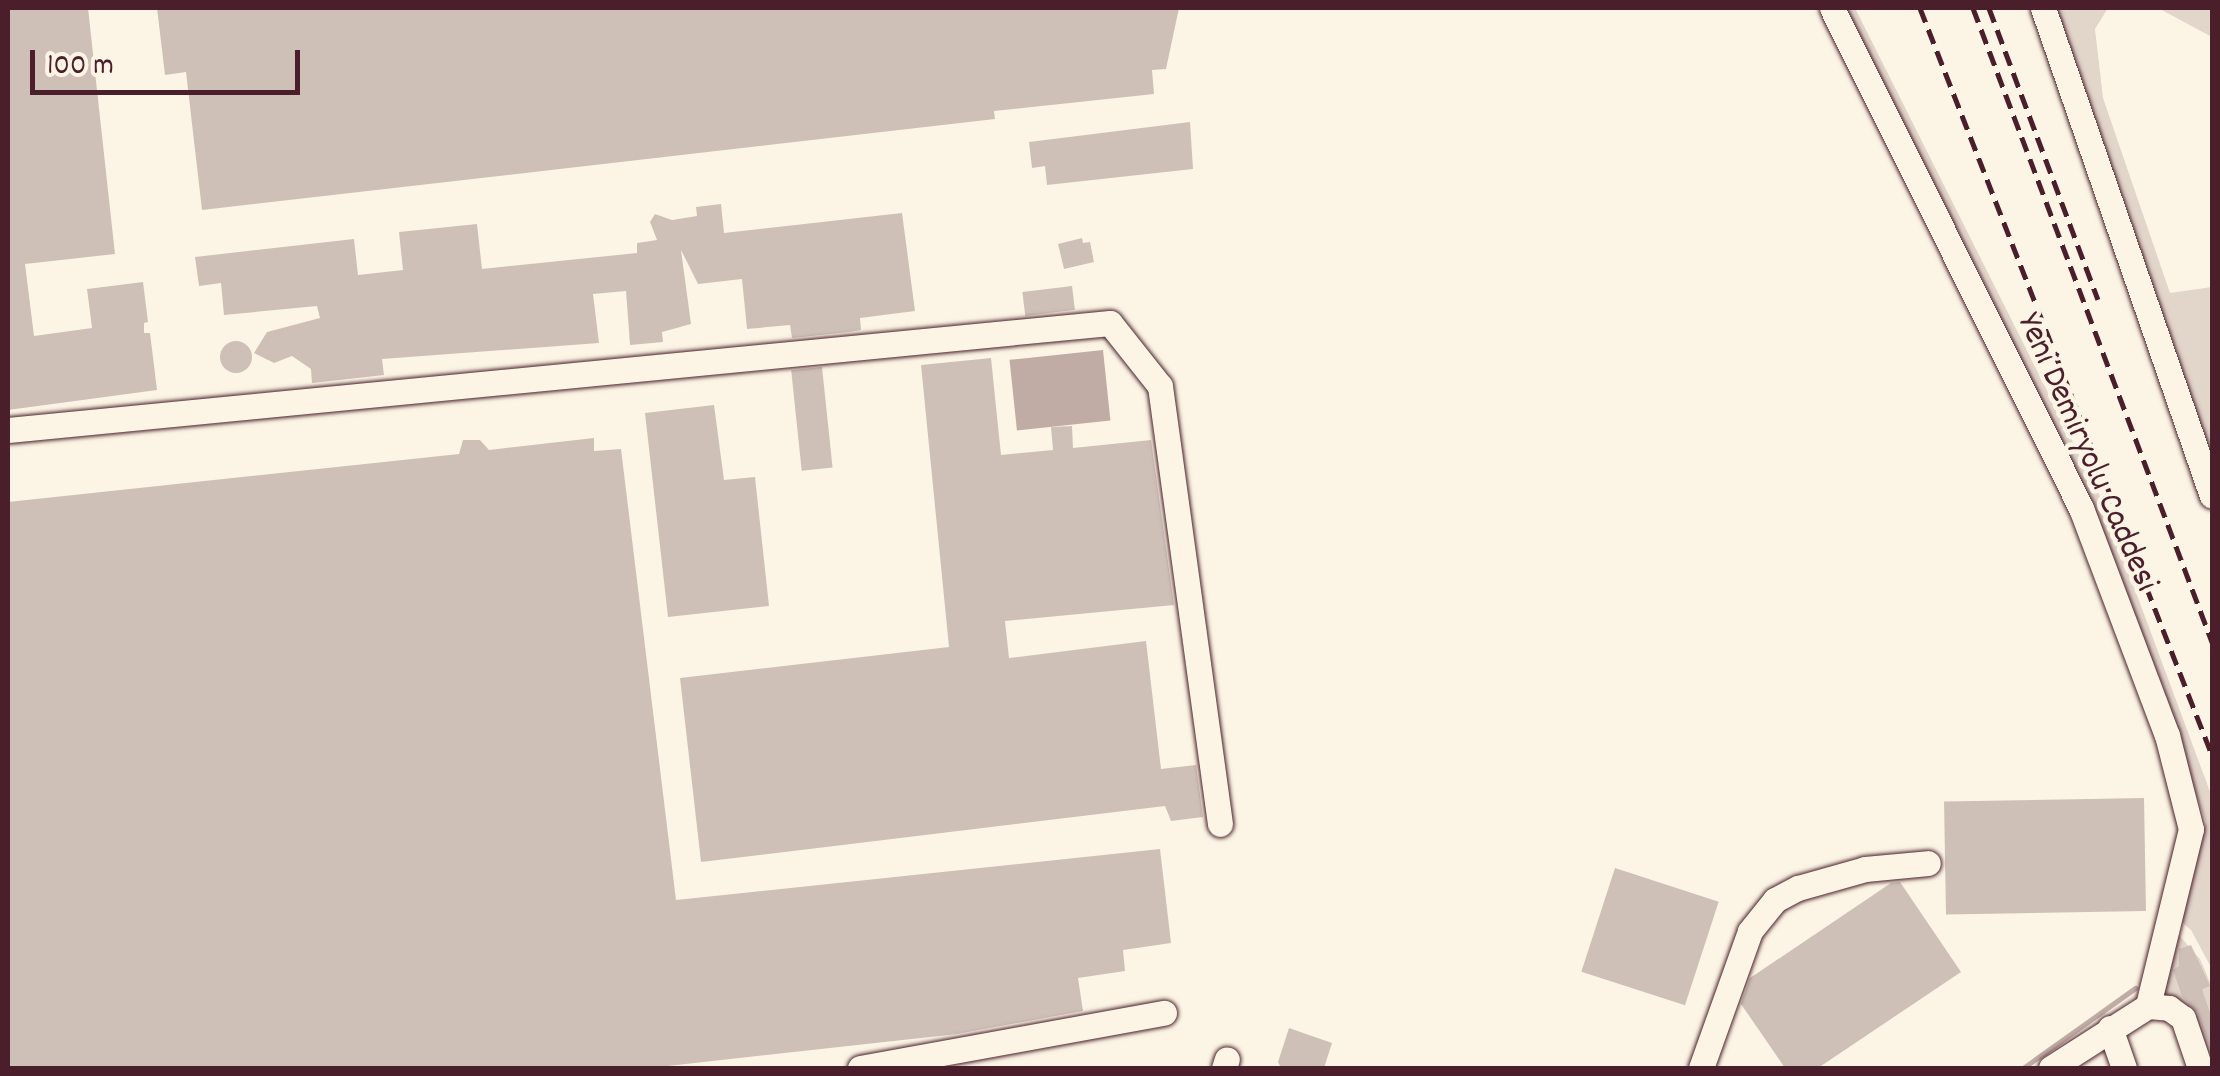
<!DOCTYPE html>
<html>
<head>
<meta charset="utf-8">
<style>
  body { margin:0 }
  #map { position:relative; width:2220px; height:1076px; overflow:hidden; background:#fcf5e5; font-family:Dekko,sans-serif }
  div>[style] { position:absolute }
  .green>* { inset:0; background:#e2d5ca }
  .water>* { inset:0; background:#c0aca5; transform-origin:0 0 }
  .stream>* { height:5px; margin:-2.5px; padding:0 2.5px; transform-origin:2.5px; border-radius:2.5px; background:#c0aca5 }
  .building>* { inset:0; background:#cfc0b7; transform-origin:0 0 }
  .round { border-radius:50% }
  .roads { filter:drop-shadow(0 0 2px #4a1f2b) drop-shadow(0 0 2px #4a1f2b) }
  .minor>* { height:25px; margin:-12.5px; padding:0 12.5px; transform-origin:12.5px; border-radius:12.5px; background:#fcf5e5 }
  .rail>* { height:5px; margin-top:-2.5px; transform-origin:0; background:repeating-linear-gradient(90deg,#4a1f2b 0 15px,transparent 0 23px) }
  span { translate:-50% -50%; white-space:nowrap; text-align:center; line-height:1.15; -webkit-text-stroke:9px #fcf5e5; paint-order:stroke }
  .street-label { font-size:35px; color:#4a1f2b }
  .frame { position:absolute; inset:0; border:10px solid #4a1f2b; pointer-events:none }
  .scale { position:absolute; left:30px; top:50px; width:270px; height:45px; box-sizing:border-box; border:5px solid #4a1f2b; border-top:0; padding-left:12px; font-size:30px; line-height:35px; white-space:nowrap; color:#4a1f2b; -webkit-text-stroke:8px #fcf5e5; paint-order:stroke }
</style>
</head>
<body>
<div id="map">
  <div class="green">
    <i style="clip-path:polygon(1843px 8px,1855px 8px,2101px 498px,2212px 797px,2212px 969px,2191px 930px,2179px 920px,2206px 822px,2095px 516px,1981px 277px)"></i>
    <i style="clip-path:polygon(2053px 8px,2108px 8px,2095px 29px,2103px 98px,2170px 293px,2212px 287px,2212px 468px)"></i>
    <i style="clip-path:polygon(2158px 8px,2212px 8px,2212px 37px)"></i>
    <i style="clip-path:polygon(2177px 933px,2200px 959px,2212px 987px,2212px 1068px,2207px 1068px,2157px 1002px)"></i>
  </div>
  <div class="water">
    <i style="left:1103px;top:350px;width:71px;height:94px;rotate:84deg"></i>
  </div>
  <div class="stream">
    <i style="left:2023px;top:1068px;width:138px;rotate:-35.5deg"></i>
  </div>
  <div class="building">
    <i style="clip-path:polygon(8px 8px,88px 8px,115px 254px,25px 264px,34px 336px,92px 328px,87px 289px,143px 282px,148px 322px,144px 323px,144px 333px,150px 333px,157px 390px,8px 410px)"></i>
    <i style="clip-path:polygon(157px 8px,1179px 8px,1166px 69px,1152px 70px,1154px 94px,994px 111px,995px 119px,202px 210px,186px 72px,165px 75px)"></i>
    <i style="clip-path:polygon(1190px 122px,1193px 169px,1047px 185px,1045px 166px,1032px 168px,1029px 142px)"></i>
    <i style="clip-path:polygon(721px 204px,724px 233px,902px 213px,915px 311px,860px 318px,861px 330px,849px 332px,792px 338px,790px 325px,747px 329px,742px 279px,698px 284px,681px 250px,691px 324px,662px 332px,663px 342px,630px 345px,626px 291px,593px 294px,599px 343px,382px 359px,384px 375px,312px 383px,311px 369px,292px 356px,274px 363px,254px 353px,267px 332px,320px 318px,317px 306px,224px 315px,221px 283px,199px 286px,195px 257px,354px 239px,358px 275px,403px 270px,399px 232px,477px 224px,482px 269px,637px 253px,637px 243px,657px 240px,650px 222px,655px 214px,672px 220px,697px 216px,696px 207px)"></i>
    <i style="clip-path:polygon(1082px 238px,1083px 243px,1090px 242px,1094px 262px,1064px 269px,1058px 244px)"></i>
    <i style="left:1072px;top:286px;width:24px;height:50px;rotate:83deg"></i>
    <i class="round" style="left:220px;top:341px;width:32px;height:32px"></i>
    <i style="clip-path:polygon(991px 358px,1001px 455px,1053px 450px,1051px 427px,1072px 426px,1073px 448px,1151px 440px,1174px 605px,1005px 621px,1009px 658px,1146px 641px,1161px 769px,1196px 765px,1203px 817px,1171px 821px,1165px 806px,701px 862px,680px 678px,949px 647px,921px 365px)"></i>
    <i style="left:822px;top:367px;width:101px;height:31px;rotate:84deg"></i>
    <i style="clip-path:polygon(714px 405px,724px 480px,755px 477px,769px 606px,668px 617px,645px 413px)"></i>
    <i style="clip-path:polygon(594px 438px,594px 451px,621px 449px,676px 900px,1160px 849px,1171px 943px,1123px 950px,1125px 971px,1078px 978px,1083px 1011px,957px 1034px,650px 1068px,8px 1068px,8px 502px,459px 454px,463px 440px,480px 440px,489px 450px)"></i>
    <i style="left:2144px;top:798px;width:113px;height:200px;rotate:89deg"></i>
    <i style="left:1615px;top:868px;width:109px;height:109px;rotate:18deg"></i>
    <i style="clip-path:polygon(1900px 882px,1961px 972px,1818px 1068px,1785px 1068px,1741px 1004px,1750px 978px,1891px 883px)"></i>
    <i style="clip-path:polygon(2191px 945px,2210px 986px,2202px 989px,2212px 1019px,2212px 1054px,2198px 1013px,2182px 996px,2173px 970px,2179px 966px,2179px 949px)"></i>
    <i style="clip-path:polygon(1289px 1028px,1332px 1043px,1324px 1068px,1281px 1068px,1278px 1062px)"></i>
  </div>
  <div class="roads">
    <div class="minor">
      <i style="left:1832px;top:8px;width:559px;rotate:63.53deg"></i>
      <i style="left:2081px;top:508px;width:243px;rotate:69.3deg"></i>
      <i style="left:2167px;top:735px;width:97px;rotate:75.7deg"></i>
      <i style="left:2191px;top:829px;width:182px;rotate:103.7deg"></i>
      <i style="left:2043px;top:8px;width:516px;rotate:70.9deg"></i>
      <i style="left:8px;top:430px;width:1107px;rotate:-5.55deg"></i>
      <i style="left:1110px;top:323px;width:80px;rotate:51.6deg"></i>
      <i style="left:1160px;top:386px;width:442px;rotate:82.2deg"></i>
      <i style="left:2148px;top:1006px;width:21px;rotate:5deg"></i>
      <i style="left:2169px;top:1008px;width:17px;rotate:36deg"></i>
      <i style="left:2183px;top:1018px;width:53px;rotate:71.2deg"></i>
      <i style="left:2110px;top:1028px;width:42px;rotate:70.7deg"></i>
      <i style="left:860px;top:1068px;width:309px;rotate:-10.3deg"></i>
      <i style="left:1224px;top:1068px;width:9px;rotate:-72deg"></i>
      <i style="left:1701px;top:1068px;width:145px;rotate:-70.3deg"></i>
      <i style="left:1750px;top:931px;width:40px;rotate:-51deg"></i>
      <i style="left:1775px;top:900px;width:26px;rotate:-28deg"></i>
      <i style="left:1798px;top:888px;width:70px;rotate:-15.8deg"></i>
      <i style="left:1865px;top:869px;width:63px;rotate:-5.4deg"></i>
      <i style="left:2051px;top:1068px;width:115px;rotate:-32.6deg"></i>
    </div>
  </div>
  <div class="rail">
    <i style="left:1920px;top:8px;width:802px;rotate:68.65deg"></i>
    <i style="left:1973px;top:8px;width:678px;rotate:69.34deg"></i>
    <i style="left:1989px;top:8px;width:311px;rotate:69.5deg"></i>
  </div>
  <div class="street-label">
    <span style="left:2086px;top:453px;rotate:66deg">Yeni Demiryolu Caddesi</span>
  </div>
  <div class="frame"></div>
  <div class="scale">100 m</div>
</div>
</body>
</html>
